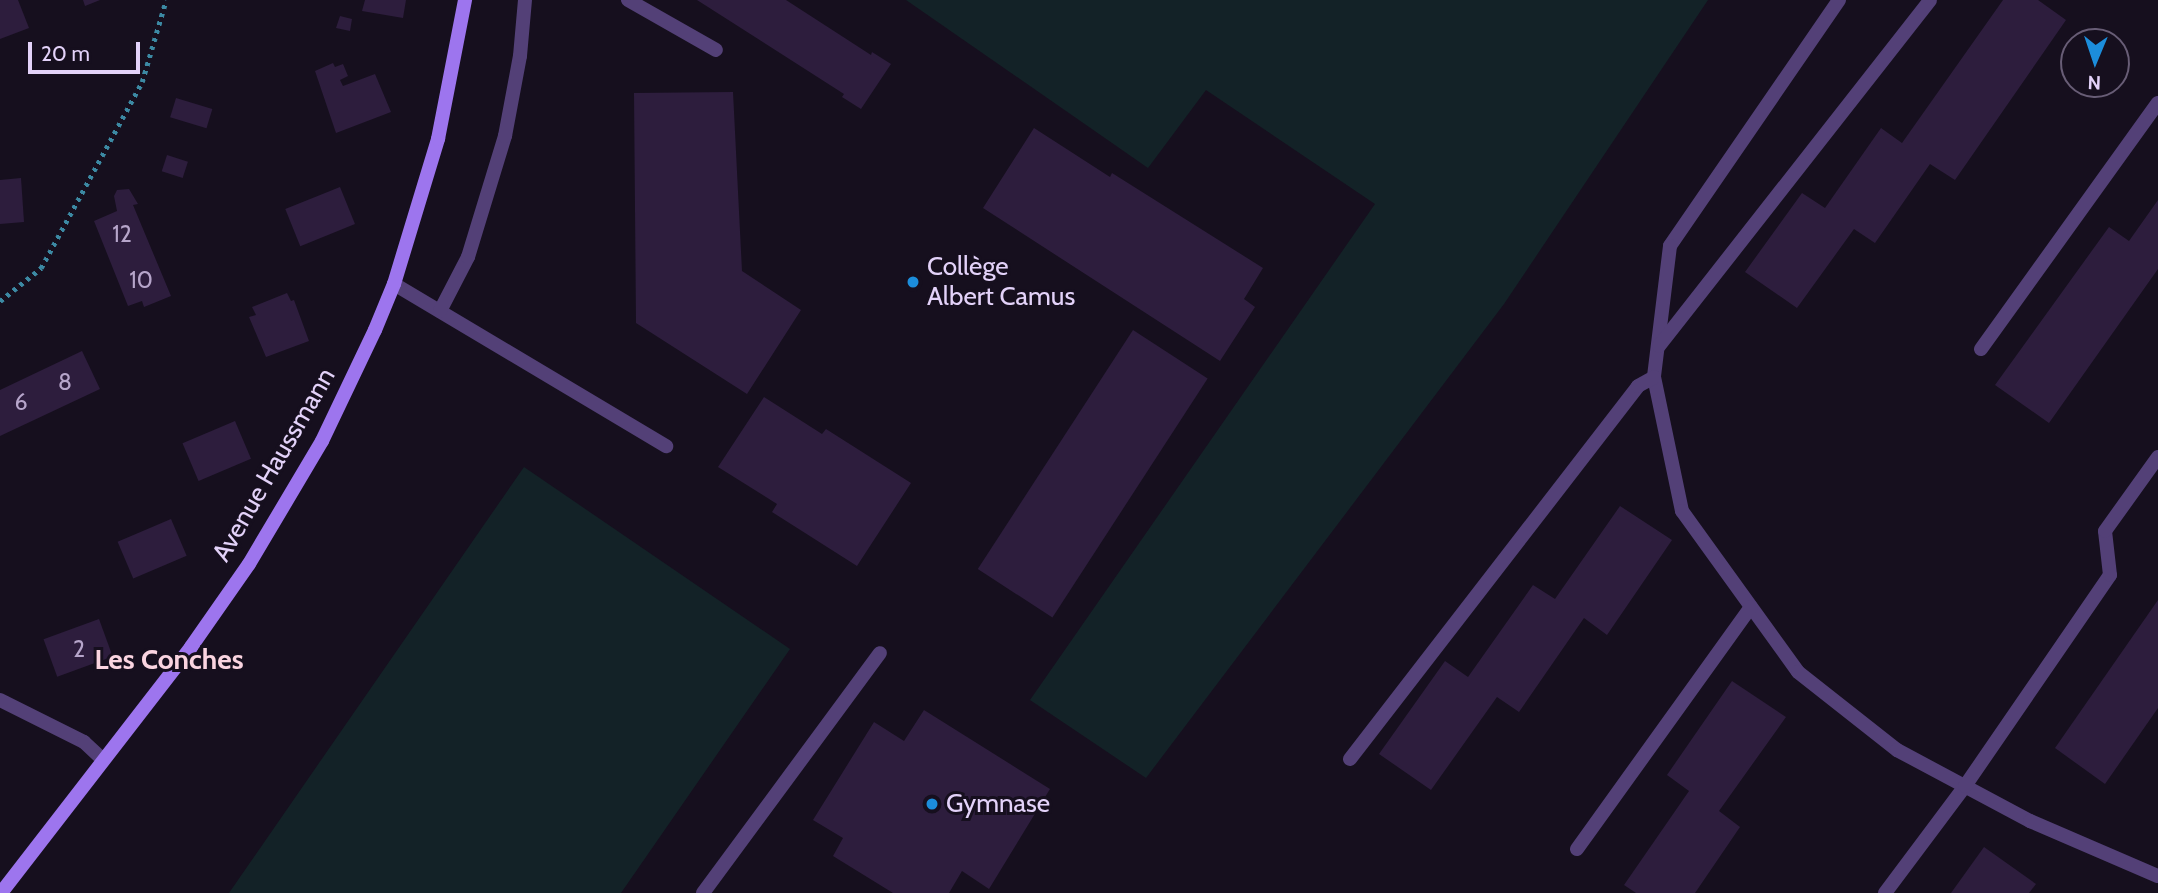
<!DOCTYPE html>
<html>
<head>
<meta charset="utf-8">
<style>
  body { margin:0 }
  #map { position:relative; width:2158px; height:893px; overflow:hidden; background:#160f1e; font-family:Cabin,sans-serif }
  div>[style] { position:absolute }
  .green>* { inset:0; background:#132227 }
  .building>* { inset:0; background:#2d1d3d; transform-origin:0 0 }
  .path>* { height:4.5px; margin-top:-2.25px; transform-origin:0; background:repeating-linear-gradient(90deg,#3c89a3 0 3.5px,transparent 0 8.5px) }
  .lane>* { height:14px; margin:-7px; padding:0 7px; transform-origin:7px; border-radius:7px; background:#534077 }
  .street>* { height:14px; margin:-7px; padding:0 7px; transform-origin:7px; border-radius:7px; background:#534077 }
  .secondary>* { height:14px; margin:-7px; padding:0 7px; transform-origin:7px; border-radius:7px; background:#9d75ee }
  .dots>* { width:19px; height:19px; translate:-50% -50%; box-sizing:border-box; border:4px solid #160f1e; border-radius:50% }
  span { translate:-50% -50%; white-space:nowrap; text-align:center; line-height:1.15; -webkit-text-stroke:6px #160f1e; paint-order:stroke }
  .number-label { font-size:23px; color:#b6a5ca }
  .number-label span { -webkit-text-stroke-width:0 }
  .poi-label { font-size:26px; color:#e3d2f9 }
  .left { translate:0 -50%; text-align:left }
  .street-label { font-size:26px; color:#e3d2f9 }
  .neighbourhood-label { font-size:28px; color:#fad4e0; font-weight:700 }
  .north { position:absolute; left:2060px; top:28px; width:70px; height:70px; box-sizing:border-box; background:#160f1e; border:2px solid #685d76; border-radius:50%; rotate:182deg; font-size:19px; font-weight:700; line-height:28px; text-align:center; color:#e3d2f9 }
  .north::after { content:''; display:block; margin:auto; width:24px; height:32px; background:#1c8ddb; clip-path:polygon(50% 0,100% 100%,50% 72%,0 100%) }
  .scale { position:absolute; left:28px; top:42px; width:112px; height:32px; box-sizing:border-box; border:4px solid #e3d2f9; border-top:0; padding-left:9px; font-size:21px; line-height:24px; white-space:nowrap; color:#e3d2f9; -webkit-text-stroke:5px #160f1e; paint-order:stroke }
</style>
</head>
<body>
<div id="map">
  <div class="green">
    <i style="clip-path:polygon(906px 0,1708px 0,1504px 304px,1146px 778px,1030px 700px,1375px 204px,1206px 90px,1148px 168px)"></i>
    <i style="clip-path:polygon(524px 467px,790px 649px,621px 893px,229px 893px)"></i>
  </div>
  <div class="building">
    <i style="clip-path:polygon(0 0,18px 0,29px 28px,0 39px)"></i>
    <i style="clip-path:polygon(83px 0,100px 0,85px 6px)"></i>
    <i style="clip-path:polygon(365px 0,406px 0,403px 18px,362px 11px)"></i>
    <i style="clip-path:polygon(697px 0,786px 0,871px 55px,872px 52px,891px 64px,861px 109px,842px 97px,844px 94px)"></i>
    <i style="clip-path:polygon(2003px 0,2038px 0,2066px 20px,1955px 180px,1930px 164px,1875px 243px,1854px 229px,1797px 308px,1745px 272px,1802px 193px,1825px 208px,1881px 128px,1902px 143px)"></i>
    <i style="clip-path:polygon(340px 16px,352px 19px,350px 31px,336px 28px)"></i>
    <i style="clip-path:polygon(333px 63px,335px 67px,343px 64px,348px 76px,340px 80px,343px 86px,375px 74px,391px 112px,336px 133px,315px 71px)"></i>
    <i style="clip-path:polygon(733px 92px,742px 271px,801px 310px,747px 394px,636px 323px,634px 93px)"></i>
    <i style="left:176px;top:98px;width:38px;height:20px;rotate:17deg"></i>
    <i style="clip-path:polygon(1034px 128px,1110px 177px,1112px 173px,1263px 268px,1244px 299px,1255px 307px,1220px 361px,983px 208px)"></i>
    <i style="left:167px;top:155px;width:22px;height:17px;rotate:18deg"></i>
    <i style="clip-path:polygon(21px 178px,24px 222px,0 224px,0 180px)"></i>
    <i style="left:340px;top:187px;width:40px;height:59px;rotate:68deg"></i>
    <i style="clip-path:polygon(129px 189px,138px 204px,133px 205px,171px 296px,144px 307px,142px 301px,128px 306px,94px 221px,117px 211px,114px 196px,117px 190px)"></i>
    <i style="clip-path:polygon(2158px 200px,2158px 269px,2049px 423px,1995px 385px,2109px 227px,2129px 241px)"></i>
    <i style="clip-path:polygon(287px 293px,291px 301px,294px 300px,309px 341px,266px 357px,249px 317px,256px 315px,252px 307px)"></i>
    <i style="left:1133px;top:330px;width:89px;height:285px;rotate:33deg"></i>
    <i style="clip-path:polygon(82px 351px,100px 389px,0 436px,0 390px)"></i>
    <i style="clip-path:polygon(764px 397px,822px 434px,826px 429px,911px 483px,857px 566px,772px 512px,777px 504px,718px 467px)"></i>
    <i style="left:235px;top:421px;width:41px;height:57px;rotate:67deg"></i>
    <i style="clip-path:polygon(1620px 506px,1672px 540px,1607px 635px,1584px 618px,1519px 712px,1497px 697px,1431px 790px,1379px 754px,1445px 661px,1468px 677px,1533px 585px,1555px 599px)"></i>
    <i style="left:171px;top:519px;width:40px;height:58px;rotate:67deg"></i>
    <i style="clip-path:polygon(2158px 600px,2158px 708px,2105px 784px,2055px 748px)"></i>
    <i style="left:99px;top:619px;width:40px;height:59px;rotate:70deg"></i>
    <i style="clip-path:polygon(1732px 681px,1786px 717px,1719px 811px,1740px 827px,1695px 893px,1636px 893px,1624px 885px,1689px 791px,1667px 775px)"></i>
    <i style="clip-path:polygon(924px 710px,1050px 789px,989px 889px,962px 871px,949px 893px,893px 893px,833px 856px,843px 838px,813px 820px,874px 722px,904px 741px)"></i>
    <i style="clip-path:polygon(1984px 847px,2036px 884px,2029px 893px,1951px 893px)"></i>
  </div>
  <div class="path">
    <i style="left:0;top:301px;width:53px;rotate:-38.8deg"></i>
    <i style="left:41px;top:268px;width:212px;rotate:-61.5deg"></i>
    <i style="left:142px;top:82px;width:85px;rotate:-73.7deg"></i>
  </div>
  <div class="lane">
    <i style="left:628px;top:0;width:101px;rotate:29.6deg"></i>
    <i style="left:394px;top:284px;width:317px;rotate:30.8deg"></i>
    <i style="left:440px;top:311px;width:61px;rotate:-62.6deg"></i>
    <i style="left:468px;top:257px;width:127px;rotate:-73deg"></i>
    <i style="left:505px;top:136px;width:81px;rotate:-79.4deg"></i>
    <i style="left:520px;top:56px;width:56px;rotate:-84.9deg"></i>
    <i style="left:703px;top:893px;width:298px;rotate:-53.6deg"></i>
  </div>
  <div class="street">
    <i style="left:1839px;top:0;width:298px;rotate:124.5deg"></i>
    <i style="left:1670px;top:246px;width:132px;rotate:97deg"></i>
    <i style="left:1654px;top:377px;width:137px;rotate:78.2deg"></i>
    <i style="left:1682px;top:511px;width:198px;rotate:54.2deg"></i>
    <i style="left:1798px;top:672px;width:126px;rotate:38.2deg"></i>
    <i style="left:1897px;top:750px;width:151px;rotate:28.1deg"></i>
    <i style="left:2030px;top:821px;width:139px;rotate:23.3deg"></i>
    <i style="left:1659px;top:346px;width:439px;rotate:-51.9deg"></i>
    <i style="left:1981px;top:349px;width:303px;rotate:-54.3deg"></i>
    <i style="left:0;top:700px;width:94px;rotate:26.6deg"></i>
    <i style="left:84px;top:742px;width:25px;rotate:43deg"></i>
    <i style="left:1350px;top:759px;width:471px;rotate:-52.3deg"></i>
    <i style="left:1638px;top:386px;width:18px;rotate:-29deg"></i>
    <i style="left:1577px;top:849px;width:298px;rotate:-54.3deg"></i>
    <i style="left:1885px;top:893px;width:134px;rotate:-53.2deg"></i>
    <i style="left:1965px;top:786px;width:256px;rotate:-55.5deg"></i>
    <i style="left:2110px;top:575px;width:44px;rotate:-96.5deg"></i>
    <i style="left:2105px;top:531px;width:91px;rotate:-54.4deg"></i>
  </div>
  <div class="secondary">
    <i style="left:1px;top:893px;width:311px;rotate:-52.3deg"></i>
    <i style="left:191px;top:647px;width:101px;rotate:-55.1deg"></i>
    <i style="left:249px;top:564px;width:143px;rotate:-59.3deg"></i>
    <i style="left:322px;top:441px;width:123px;rotate:-64.5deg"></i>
    <i style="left:375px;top:330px;width:50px;rotate:-67.6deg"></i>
    <i style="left:394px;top:284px;width:152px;rotate:-73.1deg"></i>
    <i style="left:438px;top:139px;width:142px;rotate:-79deg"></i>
  </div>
  <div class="dots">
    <i style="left:913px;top:282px;background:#1c8ddb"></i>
    <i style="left:932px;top:804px;background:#1c8ddb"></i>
  </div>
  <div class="number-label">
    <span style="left:122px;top:234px">12</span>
    <span style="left:141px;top:280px">10</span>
    <span style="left:65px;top:382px">8</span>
    <span style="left:21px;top:402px">6</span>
    <span style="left:79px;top:649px">2</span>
  </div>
  <div class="poi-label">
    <span class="left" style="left:927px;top:282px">Collège<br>Albert Camus</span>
    <span class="left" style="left:946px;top:804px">Gymnase</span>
  </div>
  <div class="street-label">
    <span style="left:274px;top:465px;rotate:-60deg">Avenue Haussmann</span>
  </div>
  <div class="neighbourhood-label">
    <span style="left:169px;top:659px">Les Conches</span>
  </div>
  <div class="north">N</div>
  <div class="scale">20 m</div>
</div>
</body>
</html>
